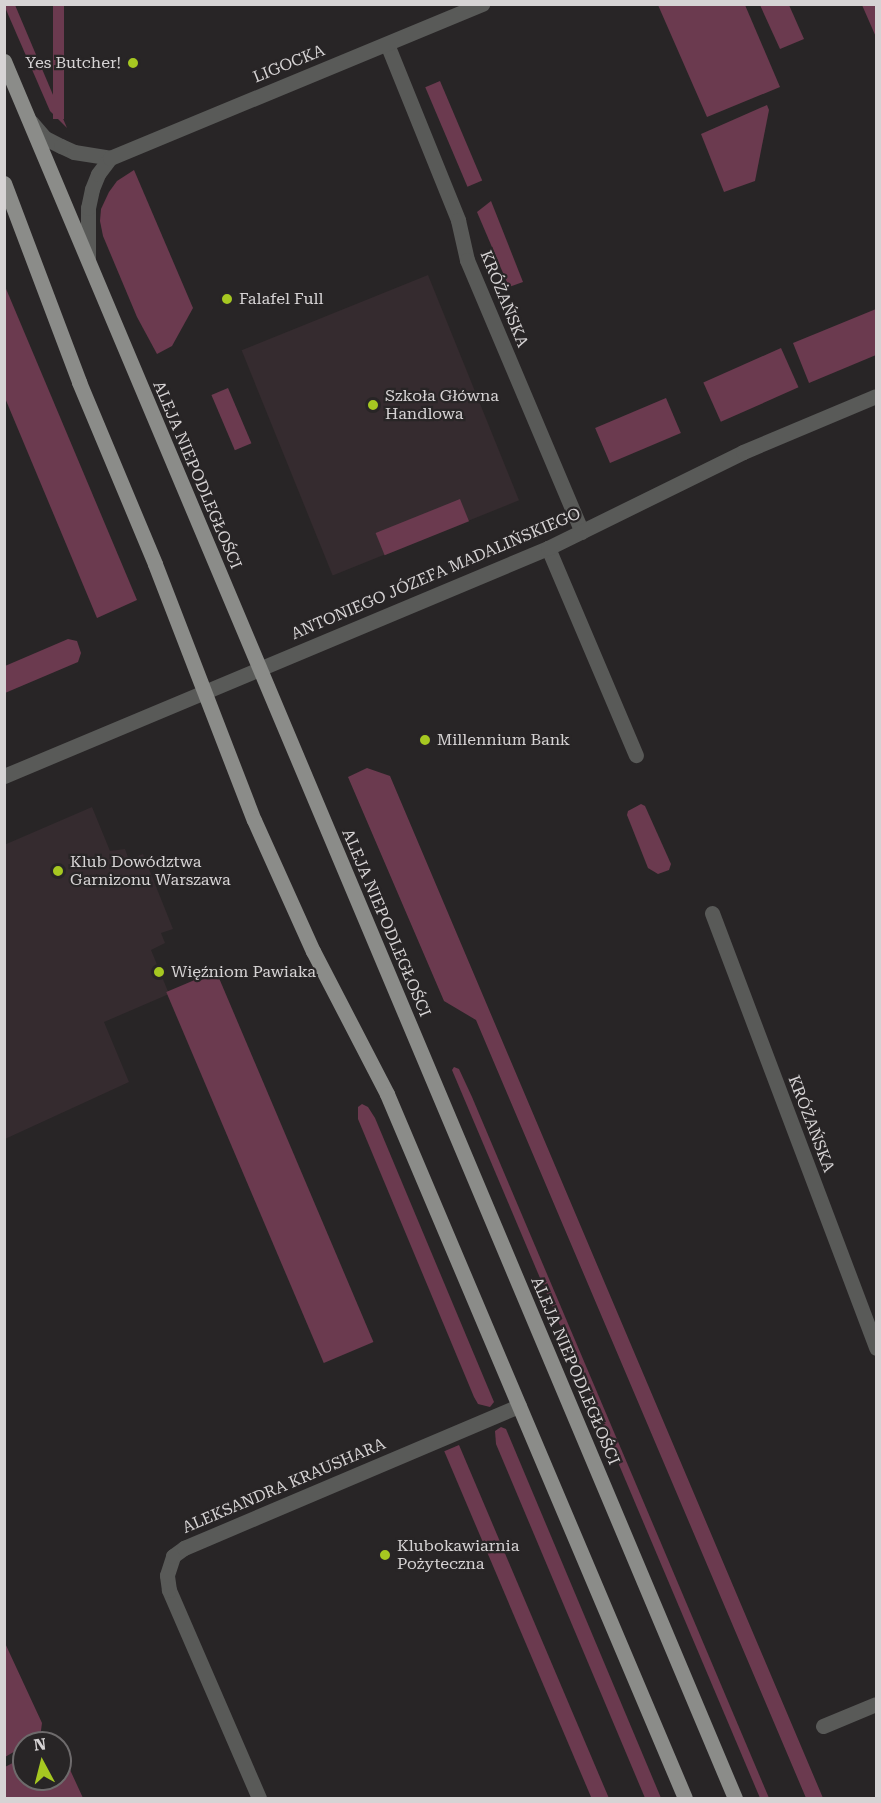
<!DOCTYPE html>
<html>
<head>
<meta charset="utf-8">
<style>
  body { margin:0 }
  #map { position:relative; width:881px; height:1803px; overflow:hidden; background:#282526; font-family:"Roboto Serif",serif }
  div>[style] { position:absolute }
  .built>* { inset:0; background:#352b2f; transform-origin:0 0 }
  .green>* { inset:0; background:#6b3a4f; transform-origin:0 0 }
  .minor>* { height:15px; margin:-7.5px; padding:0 7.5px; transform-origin:7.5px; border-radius:7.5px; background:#595a58 }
  .major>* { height:15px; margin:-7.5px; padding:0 7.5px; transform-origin:7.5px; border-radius:7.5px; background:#8b8c89 }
  .dots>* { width:16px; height:16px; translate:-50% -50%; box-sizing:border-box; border:3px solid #282526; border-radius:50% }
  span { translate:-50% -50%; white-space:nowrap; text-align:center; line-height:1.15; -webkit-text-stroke:4.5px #282526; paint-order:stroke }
  .poi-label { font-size:16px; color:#d6d3d4 }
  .right { translate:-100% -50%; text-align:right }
  .left { translate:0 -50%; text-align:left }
  .street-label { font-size:16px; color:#d6d3d4 }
  .frame { position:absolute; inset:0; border:6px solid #d6d3d4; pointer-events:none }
  .north { position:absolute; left:12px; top:1731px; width:60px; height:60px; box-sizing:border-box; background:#282526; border:2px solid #6e6b6c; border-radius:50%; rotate:353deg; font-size:16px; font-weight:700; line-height:24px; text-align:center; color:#d6d3d4 }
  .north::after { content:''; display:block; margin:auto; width:21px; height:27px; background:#a6c821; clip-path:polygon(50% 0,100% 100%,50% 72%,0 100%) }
</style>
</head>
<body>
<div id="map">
  <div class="built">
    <i style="left:428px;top:275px;width:243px;height:201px;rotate:68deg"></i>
    <i style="clip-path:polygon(92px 807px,110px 851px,125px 849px,129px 860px,143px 854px,173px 929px,161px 933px,165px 943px,151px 950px,169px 994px,104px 1022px,129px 1082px,5px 1139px,4px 845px)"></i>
  </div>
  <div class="green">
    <i style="clip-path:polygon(4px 5px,15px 5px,67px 128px,50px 111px)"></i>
    <i style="left:53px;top:5px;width:11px;height:114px"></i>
    <i style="clip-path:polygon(658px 5px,745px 5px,780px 87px,707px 117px)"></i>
    <i style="clip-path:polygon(760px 5px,789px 5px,804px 39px,780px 49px)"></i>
    <i style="clip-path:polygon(862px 5px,876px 5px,876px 37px)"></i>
    <i style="left:440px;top:81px;width:108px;height:16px;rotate:67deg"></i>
    <i style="clip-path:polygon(767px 105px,769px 110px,755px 181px,724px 192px,701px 134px)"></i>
    <i style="clip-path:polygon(134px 170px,193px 308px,172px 346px,157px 354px,137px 317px,103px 236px,100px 221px,101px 209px,109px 192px,117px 181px)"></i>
    <i style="clip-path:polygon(491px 201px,523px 282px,509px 287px,477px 212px)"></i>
    <i style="clip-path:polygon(4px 284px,137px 600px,97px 618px,5px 398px)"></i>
    <i style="clip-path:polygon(876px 309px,876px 355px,809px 383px,793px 343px)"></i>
    <i style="left:781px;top:348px;width:43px;height:85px;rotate:66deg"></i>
    <i style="left:228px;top:388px;width:60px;height:18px;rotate:67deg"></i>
    <i style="left:666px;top:398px;width:38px;height:77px;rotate:67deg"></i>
    <i style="left:460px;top:499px;width:24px;height:91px;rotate:68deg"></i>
    <i style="clip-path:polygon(68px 639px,77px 641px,81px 653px,78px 662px,5px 693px,5px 666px)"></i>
    <i style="clip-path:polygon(367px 768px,390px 776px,823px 1798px,806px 1798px,476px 1020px,444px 1001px,348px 777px)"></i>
    <i style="clip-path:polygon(641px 804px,645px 806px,671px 864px,669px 870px,658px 874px,648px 868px,627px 815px,628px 811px)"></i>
    <i style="left:216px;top:971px;width:403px;height:54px;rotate:67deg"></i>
    <i style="clip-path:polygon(454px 1067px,459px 1069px,472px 1097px,769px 1798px,760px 1798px,452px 1070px)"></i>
    <i style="clip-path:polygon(362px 1104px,368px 1107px,375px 1118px,494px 1402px,490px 1407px,478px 1404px,474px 1397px,358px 1119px,358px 1107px)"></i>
    <i style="clip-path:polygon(501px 1427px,506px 1429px,661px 1798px,645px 1798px,496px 1444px,495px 1431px)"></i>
    <i style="left:459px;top:1445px;width:383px;height:16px;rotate:67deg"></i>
    <i style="clip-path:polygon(4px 1641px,42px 1723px,40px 1738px,24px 1743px,24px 1746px,5px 1757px)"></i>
    <i style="clip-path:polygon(60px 1748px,83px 1798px,5px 1798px,5px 1767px,24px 1757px,24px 1779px,60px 1779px)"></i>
  </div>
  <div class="minor">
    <i style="left:387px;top:44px;width:190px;rotate:68deg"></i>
    <i style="left:458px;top:220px;width:41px;rotate:77.3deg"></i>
    <i style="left:467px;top:260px;width:295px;rotate:67.1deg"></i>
    <i style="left:31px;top:122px;width:21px;rotate:49deg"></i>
    <i style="left:45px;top:138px;width:18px;rotate:27deg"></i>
    <i style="left:61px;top:146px;width:14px;rotate:25deg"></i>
    <i style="left:74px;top:152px;width:36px;rotate:9deg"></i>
    <i style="left:88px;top:258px;width:50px;rotate:-90deg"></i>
    <i style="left:88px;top:208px;width:19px;rotate:-78deg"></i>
    <i style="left:92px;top:189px;width:16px;rotate:-68deg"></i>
    <i style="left:98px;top:174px;width:20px;rotate:-53deg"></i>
    <i style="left:110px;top:158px;width:403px;rotate:-22.5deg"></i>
    <i style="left:548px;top:548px;width:225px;rotate:67deg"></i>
    <i style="left:4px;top:776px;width:590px;rotate:-22.74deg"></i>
    <i style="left:548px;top:548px;width:217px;rotate:-26.2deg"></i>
    <i style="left:743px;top:452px;width:144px;rotate:-22.8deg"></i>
    <i style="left:712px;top:913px;width:465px;rotate:69.3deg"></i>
    <i style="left:823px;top:1726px;width:57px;rotate:-22.5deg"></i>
    <i style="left:259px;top:1798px;width:227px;rotate:-113.4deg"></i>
    <i style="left:169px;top:1590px;width:15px;rotate:-98deg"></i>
    <i style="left:167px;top:1575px;width:20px;rotate:-72deg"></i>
    <i style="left:173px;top:1556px;width:14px;rotate:-36deg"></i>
    <i style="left:184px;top:1548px;width:364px;rotate:-23deg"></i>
  </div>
  <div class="major">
    <i style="left:4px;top:61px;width:1885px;rotate:67.18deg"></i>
    <i style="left:4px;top:183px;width:213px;rotate:69.3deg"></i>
    <i style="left:79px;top:382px;width:197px;rotate:67.3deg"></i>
    <i style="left:155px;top:564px;width:274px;rotate:68.9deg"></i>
    <i style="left:254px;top:820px;width:144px;rotate:65.8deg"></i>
    <i style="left:313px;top:951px;width:161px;rotate:62.6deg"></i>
    <i style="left:387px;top:1094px;width:764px;rotate:67.06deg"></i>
  </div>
  <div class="dots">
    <i style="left:133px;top:63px;background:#a6c821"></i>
    <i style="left:227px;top:299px;background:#a6c821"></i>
    <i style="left:373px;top:405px;background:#a6c821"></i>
    <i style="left:425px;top:740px;background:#a6c821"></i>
    <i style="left:58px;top:871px;background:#a6c821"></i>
    <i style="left:159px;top:972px;background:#a6c821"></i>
    <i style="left:385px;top:1555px;background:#a6c821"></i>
  </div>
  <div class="poi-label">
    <span class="right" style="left:121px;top:63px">Yes Butcher!</span>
    <span class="left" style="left:239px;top:299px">Falafel Full</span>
    <span class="left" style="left:385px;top:405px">Szkoła Główna<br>Handlowa</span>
    <span class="left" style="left:437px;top:740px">Millennium Bank</span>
    <span class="left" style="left:70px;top:871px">Klub Dowództwa<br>Garnizonu Warszawa</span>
    <span class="left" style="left:171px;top:972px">Więźniom Pawiaka</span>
    <span class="left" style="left:397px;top:1555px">Klubokawiarnia<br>Pożyteczna</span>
  </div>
  <div class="street-label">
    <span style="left:289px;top:64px;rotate:-22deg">LIGOCKA</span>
    <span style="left:504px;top:299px;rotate:68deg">KRÓŻAŃSKA</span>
    <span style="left:197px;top:475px;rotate:67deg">ALEJA NIEPODLEGŁOŚCI</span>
    <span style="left:436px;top:574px;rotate:-23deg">ANTONIEGO JÓZEFA MADALIŃSKIEGO</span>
    <span style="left:386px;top:923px;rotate:67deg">ALEJA NIEPODLEGŁOŚCI</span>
    <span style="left:811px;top:1124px;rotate:69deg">KRÓŻAŃSKA</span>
    <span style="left:575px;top:1371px;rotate:67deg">ALEJA NIEPODLEGŁOŚCI</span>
    <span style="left:284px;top:1486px;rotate:-23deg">ALEKSANDRA KRAUSHARA</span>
  </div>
  <div class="frame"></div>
  <div class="north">N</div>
</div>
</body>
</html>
